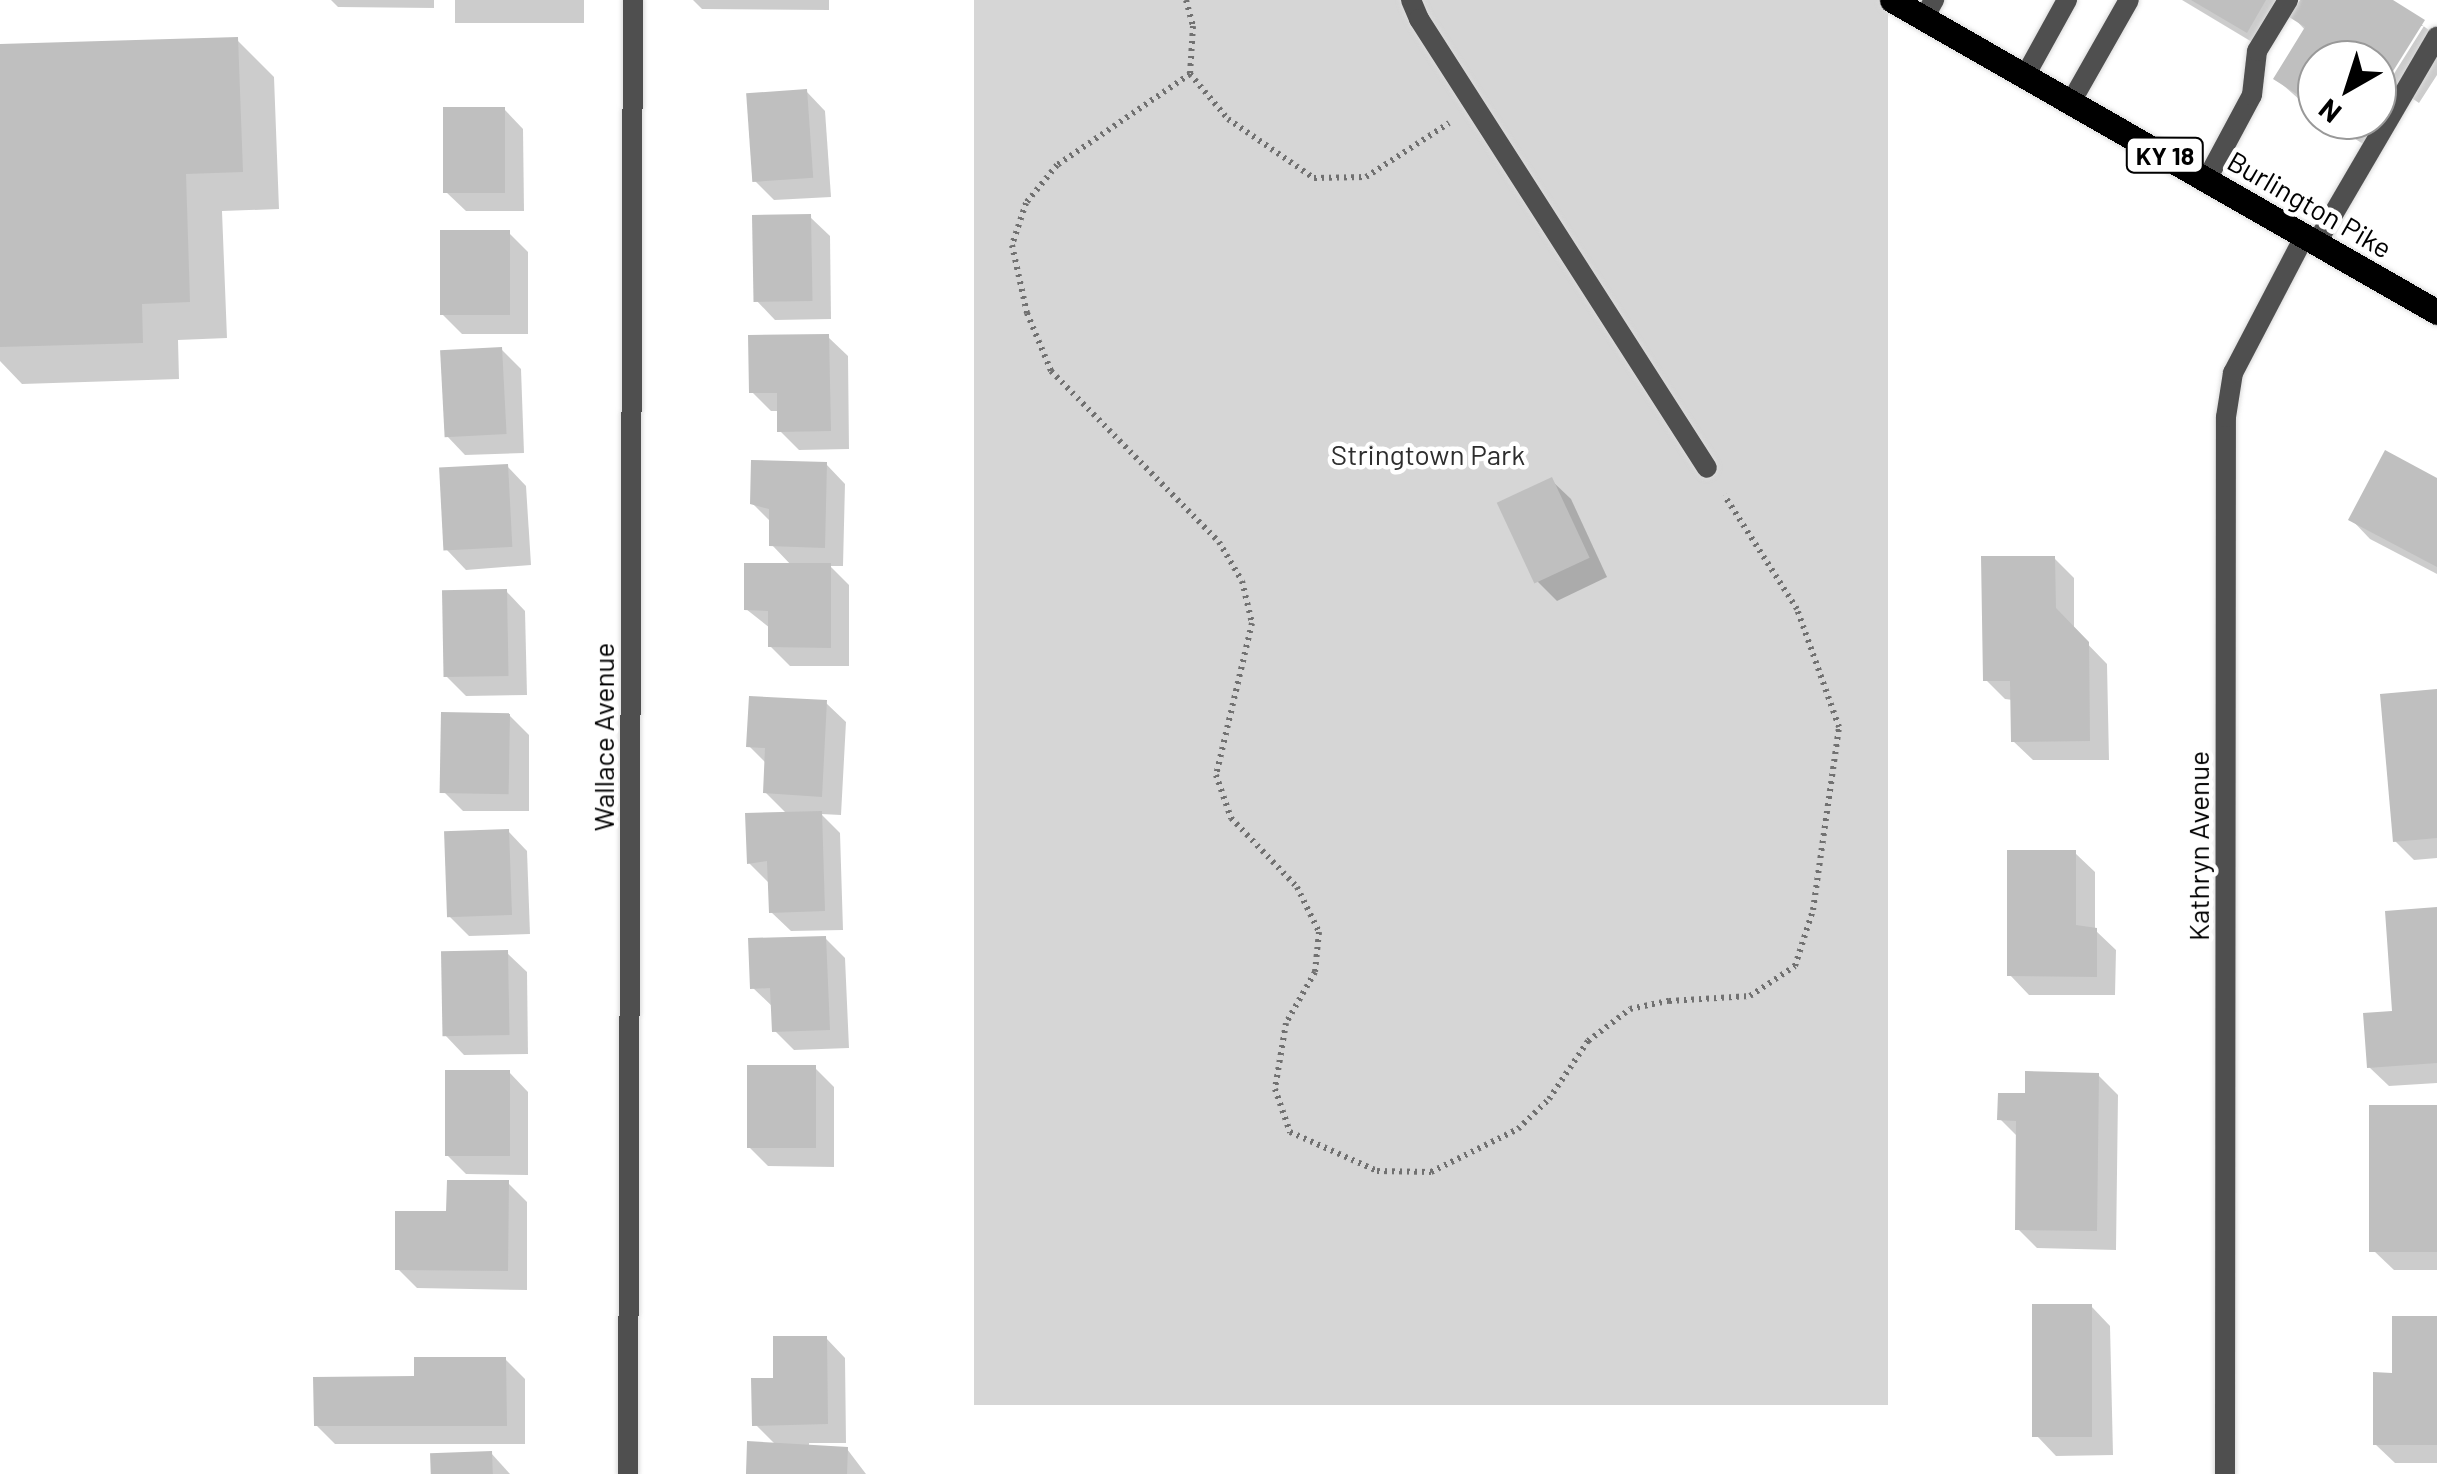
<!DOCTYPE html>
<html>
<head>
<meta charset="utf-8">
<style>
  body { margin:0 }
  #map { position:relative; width:2437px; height:1474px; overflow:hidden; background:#fff; font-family:Barlow,sans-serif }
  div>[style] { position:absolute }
  .green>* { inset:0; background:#d6d6d6; transform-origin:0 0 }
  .shadow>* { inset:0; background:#0003; transform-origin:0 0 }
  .building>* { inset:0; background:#bfbfbf; transform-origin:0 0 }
  .path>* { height:6px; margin-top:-3px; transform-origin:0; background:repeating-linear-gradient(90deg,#717171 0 2.5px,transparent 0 7.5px) }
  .roads { filter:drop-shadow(0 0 2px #dbdbdb) drop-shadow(0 0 2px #dbdbdb) }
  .service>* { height:20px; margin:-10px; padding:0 10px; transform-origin:10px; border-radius:10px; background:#4f4f4f }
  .minor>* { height:20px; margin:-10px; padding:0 10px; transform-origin:10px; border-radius:10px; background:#4f4f4f }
  .primary>* { height:25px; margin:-12.5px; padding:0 12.5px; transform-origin:12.5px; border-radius:12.5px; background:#000 }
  span { translate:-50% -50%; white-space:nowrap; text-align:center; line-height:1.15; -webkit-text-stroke:9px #fff; paint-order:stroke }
  .shield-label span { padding:2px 8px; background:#fff; border:2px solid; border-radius:8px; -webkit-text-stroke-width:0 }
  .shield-label { font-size:25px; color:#000; font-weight:700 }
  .street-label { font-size:28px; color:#000 }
  .park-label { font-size:28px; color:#2d2d2d }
  .north { position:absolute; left:2297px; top:40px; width:100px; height:100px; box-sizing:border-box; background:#fff; border:2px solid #999; border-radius:50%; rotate:219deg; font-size:28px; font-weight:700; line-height:40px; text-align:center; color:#000 }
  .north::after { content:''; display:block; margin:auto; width:35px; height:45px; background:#000; clip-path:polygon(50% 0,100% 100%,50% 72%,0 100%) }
</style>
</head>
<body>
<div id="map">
  <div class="green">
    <i style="left:974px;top:0;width:914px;height:1405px"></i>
  </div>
  <div class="shadow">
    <i style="clip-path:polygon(331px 0,434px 0,434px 8px,338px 7px)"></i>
    <i style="left:455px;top:0;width:129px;height:23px"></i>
    <i style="clip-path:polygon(693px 0,829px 0,829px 10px,702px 9px)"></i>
    <i style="clip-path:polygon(2182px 0,2296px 0,2267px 51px)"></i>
    <i style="clip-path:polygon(evenodd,2303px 0,2388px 0,2437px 36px,2437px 75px,2419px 103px,2403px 92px,2368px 147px,2325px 120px,2377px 120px,2377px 60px,2317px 60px,2317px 115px,2276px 79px,2306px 31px,2293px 17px,2303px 0,2418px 26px,2424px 26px,2385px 88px,2381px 85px,2418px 26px)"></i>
    <i style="clip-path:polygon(237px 40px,274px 77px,279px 209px,222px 211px,227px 338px,178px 340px,179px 379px,22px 384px,0 361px,0 46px)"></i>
    <i style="clip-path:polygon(806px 91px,825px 111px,831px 197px,774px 200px,754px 180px)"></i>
    <i style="clip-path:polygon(504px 109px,523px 129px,524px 211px,466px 211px,446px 192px)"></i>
    <i style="clip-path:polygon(810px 217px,830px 236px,831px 319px,775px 320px,756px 300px)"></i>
    <i style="clip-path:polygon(509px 233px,528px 252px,528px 334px,462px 334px,442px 314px)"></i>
    <i style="clip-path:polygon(828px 337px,848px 356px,849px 449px,799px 450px,780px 431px,780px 411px,771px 411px,752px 392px)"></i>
    <i style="clip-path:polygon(501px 349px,521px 369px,524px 453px,465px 455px,446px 435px)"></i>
    <i style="clip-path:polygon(826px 464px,845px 484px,843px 566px,830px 566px,849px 585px,849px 666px,790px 666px,770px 646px,770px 628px,746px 609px,792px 566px,772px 545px,772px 523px,752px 503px)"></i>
    <i style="clip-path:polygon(507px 466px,526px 486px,531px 565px,466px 570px,447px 550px)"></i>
    <i style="clip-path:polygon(1551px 480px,1571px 499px,1607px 577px,1557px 601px,1538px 582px)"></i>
    <i style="clip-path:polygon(2437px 481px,2437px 574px,2370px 539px,2351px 519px)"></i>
    <i style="clip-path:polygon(2054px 558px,2074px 578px,2074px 630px,2107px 664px,2109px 760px,2033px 760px,2013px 741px,2013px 700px,2005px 699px,1986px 680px)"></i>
    <i style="clip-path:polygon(506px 591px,525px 611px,527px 695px,466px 696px,447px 677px)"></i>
    <i style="clip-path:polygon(2437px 692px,2437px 858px,2414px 860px,2395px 841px)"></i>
    <i style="clip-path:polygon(826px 703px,846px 722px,841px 815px,821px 814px,840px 833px,843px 930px,791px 931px,771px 912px,768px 882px,749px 863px,787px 814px,765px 792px,767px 764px,749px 746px)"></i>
    <i style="clip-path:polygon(509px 715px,529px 735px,529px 811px,463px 811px,444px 792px)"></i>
    <i style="clip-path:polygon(508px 831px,527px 851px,530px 934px,469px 936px,449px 916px)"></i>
    <i style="clip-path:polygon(2075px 853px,2095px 872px,2095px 930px,2116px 950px,2115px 995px,2029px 995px,2010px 975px)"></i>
    <i style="clip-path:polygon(2437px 910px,2437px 1083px,2389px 1086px,2369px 1067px)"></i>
    <i style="clip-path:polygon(825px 938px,845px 958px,849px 1048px,794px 1050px,775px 1031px,774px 1008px,753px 988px)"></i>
    <i style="clip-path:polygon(507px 953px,527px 972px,528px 1054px,464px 1055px,445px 1035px)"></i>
    <i style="clip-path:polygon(815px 1068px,834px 1087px,834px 1167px,768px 1166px,749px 1147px)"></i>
    <i style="clip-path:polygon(509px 1072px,528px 1092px,528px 1175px,466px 1174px,447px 1155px)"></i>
    <i style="clip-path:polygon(2098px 1075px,2118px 1095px,2116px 1250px,2037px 1248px,2018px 1229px,2019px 1138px,2000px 1119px,2028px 1096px)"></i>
    <i style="clip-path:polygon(2437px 1107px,2437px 1270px,2394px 1270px,2374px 1251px)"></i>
    <i style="clip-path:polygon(508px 1183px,527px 1202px,527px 1290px,417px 1288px,398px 1269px,449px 1214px)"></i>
    <i style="clip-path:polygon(2091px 1306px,2110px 1326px,2113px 1455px,2056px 1456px,2037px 1436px)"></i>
    <i style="clip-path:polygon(2437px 1319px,2437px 1463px,2395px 1463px,2375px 1444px,2395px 1375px)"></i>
    <i style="clip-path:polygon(826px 1338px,845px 1358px,846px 1443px,809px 1443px,809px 1447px,847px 1449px,866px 1474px,748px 1474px,776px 1445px,755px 1424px,776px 1380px)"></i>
    <i style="clip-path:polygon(505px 1359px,525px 1379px,525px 1444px,335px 1444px,316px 1425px,417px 1379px)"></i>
    <i style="clip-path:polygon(491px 1453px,510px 1474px,434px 1474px)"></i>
  </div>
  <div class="building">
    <i style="clip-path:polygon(2191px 0,2266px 0,2247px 33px)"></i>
    <i style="clip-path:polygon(2300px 0,2393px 0,2425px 20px,2390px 76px,2377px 68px,2377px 60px,2317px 60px,2317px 107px,2273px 79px,2305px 27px,2289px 17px)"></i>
    <i style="clip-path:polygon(238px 37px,243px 172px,186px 174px,190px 302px,142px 304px,143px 343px,0 347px,0 44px)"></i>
    <i style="left:807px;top:89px;width:89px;height:61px;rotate:86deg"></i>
    <i style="left:443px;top:107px;width:62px;height:86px"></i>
    <i style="left:811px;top:214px;width:87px;height:59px;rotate:89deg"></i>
    <i style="left:440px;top:230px;width:70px;height:85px"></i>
    <i style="clip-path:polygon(829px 334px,831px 431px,777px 432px,777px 393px,749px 393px,748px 335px)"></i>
    <i style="left:502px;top:347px;width:87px;height:62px;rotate:87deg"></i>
    <i style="clip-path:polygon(2385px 450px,2437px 478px,2437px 567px,2348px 520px)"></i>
    <i style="clip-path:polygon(751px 460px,827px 462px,825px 548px,769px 546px,769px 509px,750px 504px)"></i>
    <i style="left:508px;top:464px;width:83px;height:69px;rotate:87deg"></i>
    <i style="left:1552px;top:477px;width:89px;height:61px;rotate:65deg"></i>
    <i style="clip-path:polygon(1981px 556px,2055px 556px,2056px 608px,2089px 642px,2090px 741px,2011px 742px,2010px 681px,1983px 681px)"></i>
    <i style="clip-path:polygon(744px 563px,831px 563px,831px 648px,768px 647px,768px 611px,744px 610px)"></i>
    <i style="left:507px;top:589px;width:87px;height:65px;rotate:89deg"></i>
    <i style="clip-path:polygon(2437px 689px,2437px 838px,2393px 842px,2380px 694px)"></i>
    <i style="clip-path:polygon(749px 696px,827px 700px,822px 797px,763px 793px,765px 748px,746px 747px)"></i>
    <i style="left:441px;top:712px;width:69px;height:81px;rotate:1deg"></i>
    <i style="clip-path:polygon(822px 811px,825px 911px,769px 913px,767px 861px,747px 864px,745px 813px)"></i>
    <i style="left:509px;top:829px;width:86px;height:65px;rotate:88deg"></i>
    <i style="clip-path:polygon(2007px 850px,2076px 850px,2076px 925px,2097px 928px,2097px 977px,2007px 976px)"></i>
    <i style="clip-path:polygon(2437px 907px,2437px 1063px,2367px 1068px,2363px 1013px,2392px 1011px,2385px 911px)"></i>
    <i style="clip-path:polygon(826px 936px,830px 1030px,772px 1032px,770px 988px,750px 989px,748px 938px)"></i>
    <i style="left:508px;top:950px;width:85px;height:67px;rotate:89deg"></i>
    <i style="left:747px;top:1065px;width:69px;height:83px"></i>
    <i style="left:445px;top:1070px;width:65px;height:86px"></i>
    <i style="clip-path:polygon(2025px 1071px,2099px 1073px,2097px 1231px,2015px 1230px,2016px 1121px,1997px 1120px,1998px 1093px,2025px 1093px)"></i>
    <i style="left:2369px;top:1105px;width:68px;height:147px"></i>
    <i style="clip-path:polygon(447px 1180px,509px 1180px,508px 1271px,395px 1270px,395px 1211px,446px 1211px)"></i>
    <i style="left:2032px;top:1304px;width:60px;height:133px"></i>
    <i style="clip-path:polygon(2392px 1316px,2437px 1316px,2437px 1445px,2373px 1445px,2373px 1372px,2392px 1373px)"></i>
    <i style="clip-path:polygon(773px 1336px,827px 1336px,828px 1424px,752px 1426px,751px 1378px,773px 1378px)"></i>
    <i style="clip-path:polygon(414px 1357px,506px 1357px,507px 1426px,314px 1426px,313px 1377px,414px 1376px)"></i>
    <i style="clip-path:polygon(747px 1441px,848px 1447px,847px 1474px,746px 1474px)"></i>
    <i style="left:492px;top:1451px;width:23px;height:62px;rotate:88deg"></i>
  </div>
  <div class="path">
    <i style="left:1186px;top:0;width:27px;rotate:75deg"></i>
    <i style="left:1193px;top:26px;width:48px;rotate:93.6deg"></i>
    <i style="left:1190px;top:74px;width:59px;rotate:49.8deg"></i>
    <i style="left:1228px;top:119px;width:104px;rotate:34.5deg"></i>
    <i style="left:1314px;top:178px;width:52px;rotate:-1.1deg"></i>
    <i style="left:1366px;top:177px;width:99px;rotate:-33deg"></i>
    <i style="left:1190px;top:74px;width:161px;rotate:145.6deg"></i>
    <i style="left:1057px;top:165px;width:49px;rotate:129.2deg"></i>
    <i style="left:1026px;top:203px;width:44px;rotate:108.4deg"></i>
    <i style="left:1012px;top:245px;width:70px;rotate:77.6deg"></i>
    <i style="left:1027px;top:313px;width:63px;rotate:67.5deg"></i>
    <i style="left:1051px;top:371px;width:240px;rotate:45.5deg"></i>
    <i style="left:1219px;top:542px;width:45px;rotate:59.5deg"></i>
    <i style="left:1242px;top:581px;width:43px;rotate:76.6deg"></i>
    <i style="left:1252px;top:623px;width:156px;rotate:103.3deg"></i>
    <i style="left:1216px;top:775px;width:46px;rotate:70.8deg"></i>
    <i style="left:1231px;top:818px;width:95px;rotate:46.3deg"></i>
    <i style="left:1297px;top:887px;width:50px;rotate:63.9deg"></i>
    <i style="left:1319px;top:932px;width:40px;rotate:95.7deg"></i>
    <i style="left:1315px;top:972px;width:59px;rotate:119.6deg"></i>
    <i style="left:1286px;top:1023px;width:67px;rotate:99.5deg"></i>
    <i style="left:1275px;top:1089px;width:46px;rotate:70.8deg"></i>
    <i style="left:1290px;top:1132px;width:95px;rotate:24.1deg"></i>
    <i style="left:1377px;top:1171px;width:54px;rotate:1.1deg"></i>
    <i style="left:1431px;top:1172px;width:97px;rotate:-26.3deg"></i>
    <i style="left:1518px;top:1129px;width:43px;rotate:-44.1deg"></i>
    <i style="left:1549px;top:1099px;width:70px;rotate:-56.1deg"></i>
    <i style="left:1588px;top:1041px;width:53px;rotate:-37.3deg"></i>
    <i style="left:1630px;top:1009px;width:40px;rotate:-12deg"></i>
    <i style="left:1669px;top:1001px;width:81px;rotate:-3.5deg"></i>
    <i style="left:1750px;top:996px;width:54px;rotate:-33.7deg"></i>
    <i style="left:1795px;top:966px;width:59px;rotate:-72.2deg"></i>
    <i style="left:1813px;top:910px;width:185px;rotate:-81.9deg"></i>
    <i style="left:1839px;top:727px;width:125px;rotate:-109.6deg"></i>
    <i style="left:1797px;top:609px;width:135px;rotate:-122.6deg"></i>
  </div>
  <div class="roads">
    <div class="service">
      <i style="left:1411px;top:0;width:21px;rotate:67deg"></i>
      <i style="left:1419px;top:19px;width:533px;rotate:57.32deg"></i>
      <i style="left:1924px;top:18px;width:21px;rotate:-61deg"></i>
      <i style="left:2025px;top:76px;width:87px;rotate:-61.1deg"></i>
      <i style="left:2071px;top:102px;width:117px;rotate:-60.4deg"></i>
      <i style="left:2207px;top:179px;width:95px;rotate:-61.8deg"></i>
      <i style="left:2252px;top:95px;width:44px;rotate:-83.5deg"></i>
      <i style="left:2257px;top:51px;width:60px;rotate:-58.7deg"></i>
      <i style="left:2317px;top:242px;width:238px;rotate:-59.7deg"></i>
    </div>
    <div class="minor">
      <i style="left:628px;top:1474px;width:1474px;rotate:-89.81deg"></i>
      <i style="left:2225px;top:1474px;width:1057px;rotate:-89.95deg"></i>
      <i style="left:2226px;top:417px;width:45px;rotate:-81deg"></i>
      <i style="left:2233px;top:373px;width:156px;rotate:-62.4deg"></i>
    </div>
    <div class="primary">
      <i style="left:1892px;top:0;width:628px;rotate:29.79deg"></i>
    </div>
  </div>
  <div class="shield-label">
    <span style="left:2165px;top:155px">KY 18</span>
  </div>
  <div class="street-label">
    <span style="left:2310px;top:204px;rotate:30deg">Burlington Pike</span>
    <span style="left:603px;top:737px;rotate:-90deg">Wallace Avenue</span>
    <span style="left:2198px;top:846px;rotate:-90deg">Kathryn Avenue</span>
  </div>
  <div class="park-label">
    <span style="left:1428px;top:454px">Stringtown Park</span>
  </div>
  <div class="north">N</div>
</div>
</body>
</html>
